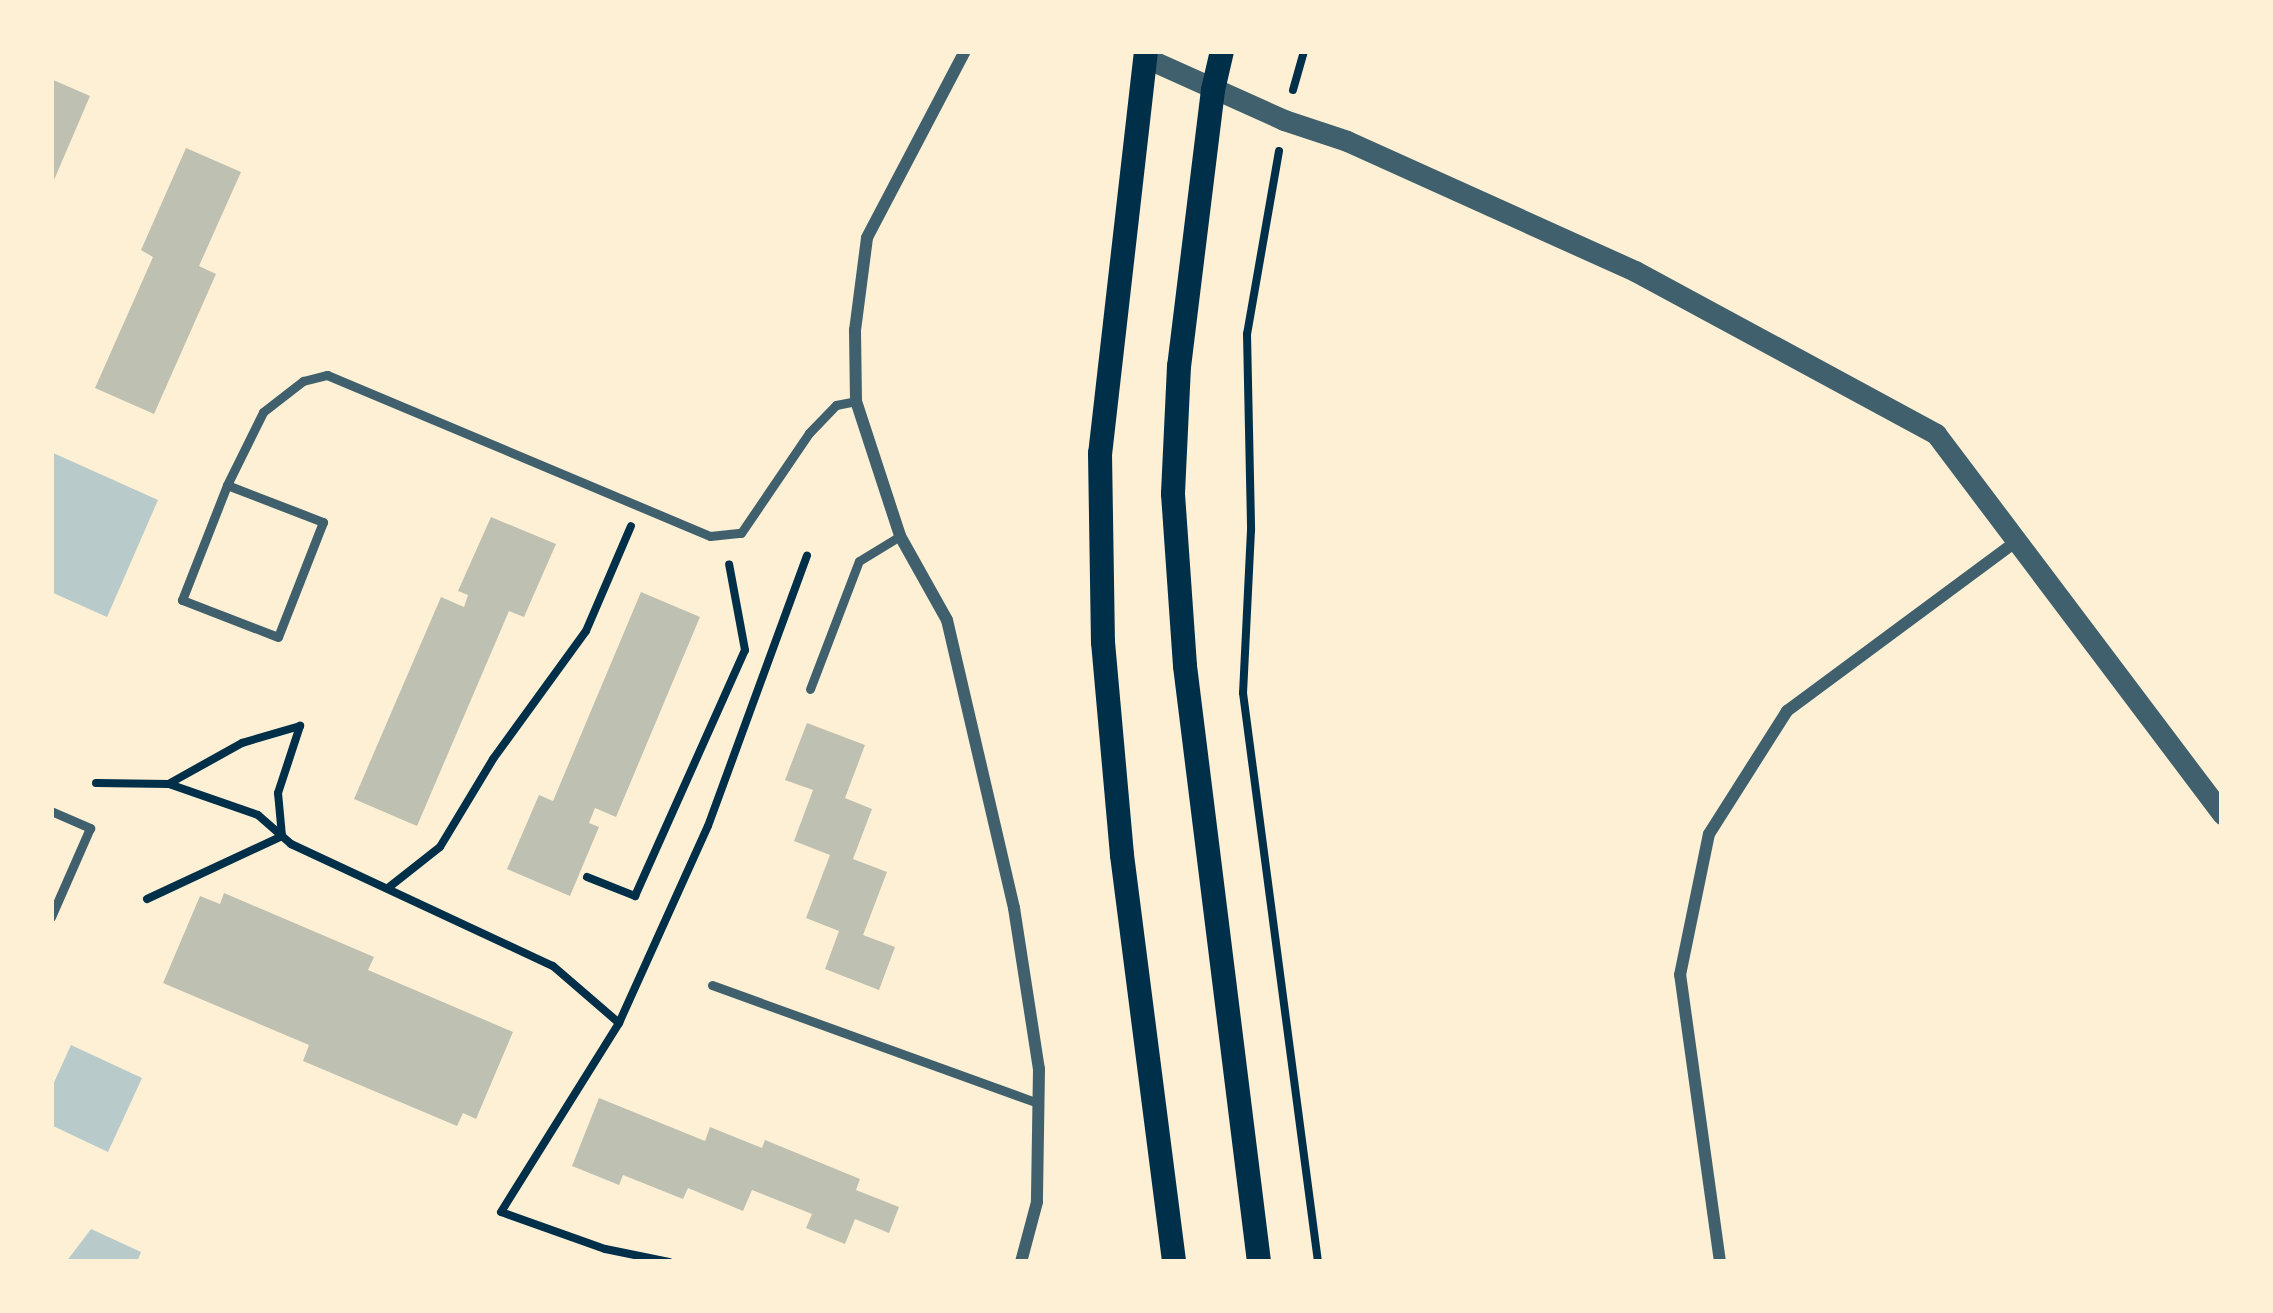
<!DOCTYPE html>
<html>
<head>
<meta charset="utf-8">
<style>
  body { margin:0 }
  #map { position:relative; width:2273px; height:1313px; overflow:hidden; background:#fdf0d5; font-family:Rubik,sans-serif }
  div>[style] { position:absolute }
  .green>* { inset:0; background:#b9caca }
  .building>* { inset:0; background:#bec0b2 }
  .path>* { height:8px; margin:-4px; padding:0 4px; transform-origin:4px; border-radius:4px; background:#003049 }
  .service>* { height:9px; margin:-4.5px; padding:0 4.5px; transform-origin:4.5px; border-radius:4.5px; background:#3f606c }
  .minor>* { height:12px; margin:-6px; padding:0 6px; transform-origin:6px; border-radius:6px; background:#3f606c }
  .tertiary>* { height:21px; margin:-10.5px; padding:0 10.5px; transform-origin:10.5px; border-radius:10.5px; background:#3f606c }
  .secondary>* { height:24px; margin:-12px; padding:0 12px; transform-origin:12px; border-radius:12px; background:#003049 }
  span { translate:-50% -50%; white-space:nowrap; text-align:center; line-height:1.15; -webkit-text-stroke:12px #fdf0d5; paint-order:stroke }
  .frame { position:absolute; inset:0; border:54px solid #fdf0d5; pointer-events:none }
</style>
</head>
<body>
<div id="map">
  <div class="green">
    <i style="clip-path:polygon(51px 452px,158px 500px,107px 617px,51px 592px)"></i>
    <i style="clip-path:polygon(71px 1045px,142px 1078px,108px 1152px,51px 1125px,51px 1089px)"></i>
    <i style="clip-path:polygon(91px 1229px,141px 1252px,137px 1262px,66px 1262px)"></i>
  </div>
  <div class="building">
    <i style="clip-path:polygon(51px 79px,90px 96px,51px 187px)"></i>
    <i style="clip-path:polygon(186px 148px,241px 172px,199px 266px,216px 274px,154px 414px,95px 388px,153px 257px,141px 250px)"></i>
    <i style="clip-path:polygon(491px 517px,556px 544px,524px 617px,509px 611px,417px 826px,354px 799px,441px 597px,464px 607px,468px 595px,458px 591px)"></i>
    <i style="clip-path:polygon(641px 592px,700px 617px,616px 817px,595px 808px,589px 823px,599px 827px,570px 896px,507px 869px,539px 795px,553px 801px)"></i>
    <i style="clip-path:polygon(807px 723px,865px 745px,845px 798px,872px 809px,853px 859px,887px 872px,863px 935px,895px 947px,879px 990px,825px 969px,839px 931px,806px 918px,830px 855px,794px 841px,813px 790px,785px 780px)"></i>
    <i style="clip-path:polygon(224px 893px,374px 957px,368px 970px,513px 1032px,476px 1119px,463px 1113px,457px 1126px,303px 1061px,309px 1045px,163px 983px,200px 896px,220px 904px)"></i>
    <i style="clip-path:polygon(599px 1098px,705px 1141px,710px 1127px,762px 1148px,765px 1140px,860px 1179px,856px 1190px,899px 1207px,889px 1233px,855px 1219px,845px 1244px,806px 1228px,812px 1214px,752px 1190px,743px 1211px,688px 1188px,683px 1199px,623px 1175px,619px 1185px,572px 1166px)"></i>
  </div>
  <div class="path">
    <i style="left:1293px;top:90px;width:41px;rotate:-74.2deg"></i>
    <i style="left:1279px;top:151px;width:186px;rotate:99.9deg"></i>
    <i style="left:1247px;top:334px;width:196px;rotate:88.8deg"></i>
    <i style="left:1251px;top:530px;width:163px;rotate:92.8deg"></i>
    <i style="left:1243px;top:693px;width:574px;rotate:82.49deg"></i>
    <i style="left:96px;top:783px;width:73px;rotate:0.8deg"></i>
    <i style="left:169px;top:784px;width:94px;rotate:19.2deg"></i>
    <i style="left:258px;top:815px;width:44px;rotate:41.3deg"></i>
    <i style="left:291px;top:844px;width:289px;rotate:25deg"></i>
    <i style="left:553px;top:966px;width:87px;rotate:40.8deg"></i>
    <i style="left:587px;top:877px;width:52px;rotate:21.6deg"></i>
    <i style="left:635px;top:896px;width:269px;rotate:-65.9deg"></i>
    <i style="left:745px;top:650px;width:87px;rotate:-100.5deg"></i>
    <i style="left:388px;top:888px;width:66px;rotate:-38.3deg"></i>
    <i style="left:440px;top:847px;width:103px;rotate:-58.9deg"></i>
    <i style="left:493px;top:759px;width:158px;rotate:-54deg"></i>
    <i style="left:586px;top:631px;width:114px;rotate:-66.8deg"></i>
    <i style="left:147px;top:899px;width:149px;rotate:-25deg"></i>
    <i style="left:282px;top:836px;width:43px;rotate:-95.3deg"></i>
    <i style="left:278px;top:793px;width:71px;rotate:-71.8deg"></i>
    <i style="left:300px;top:726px;width:60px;rotate:163.7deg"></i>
    <i style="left:242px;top:743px;width:82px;rotate:150.9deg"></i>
    <i style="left:669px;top:1262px;width:65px;rotate:-168.5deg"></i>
    <i style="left:605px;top:1249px;width:110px;rotate:-160.4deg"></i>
    <i style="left:501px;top:1212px;width:223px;rotate:-58deg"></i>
    <i style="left:619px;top:1023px;width:216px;rotate:-65.7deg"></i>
    <i style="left:708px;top:826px;width:288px;rotate:-69.9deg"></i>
  </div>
  <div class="service">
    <i style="left:227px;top:485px;width:103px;rotate:21.1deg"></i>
    <i style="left:323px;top:522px;width:123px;rotate:111.4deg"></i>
    <i style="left:278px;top:637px;width:103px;rotate:-158.9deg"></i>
    <i style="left:182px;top:600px;width:123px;rotate:-68.6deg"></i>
    <i style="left:227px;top:485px;width:81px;rotate:-63.7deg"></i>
    <i style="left:263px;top:412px;width:51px;rotate:-37.8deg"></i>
    <i style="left:303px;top:381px;width:25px;rotate:-14deg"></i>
    <i style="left:327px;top:375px;width:415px;rotate:22.8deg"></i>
    <i style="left:710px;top:536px;width:31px;rotate:-6deg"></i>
    <i style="left:741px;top:533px;width:121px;rotate:-55.8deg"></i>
    <i style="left:809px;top:433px;width:39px;rotate:-46deg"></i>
    <i style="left:836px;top:405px;width:20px;rotate:-11deg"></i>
    <i style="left:810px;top:689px;width:137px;rotate:-69.1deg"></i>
    <i style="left:859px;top:561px;width:48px;rotate:-31.4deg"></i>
    <i style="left:51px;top:811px;width:43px;rotate:23.6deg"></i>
    <i style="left:90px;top:828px;width:97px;rotate:113.7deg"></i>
    <i style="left:712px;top:985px;width:347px;rotate:19.9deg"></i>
  </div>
  <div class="minor">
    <i style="left:965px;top:51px;width:211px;rotate:117.7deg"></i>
    <i style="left:867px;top:238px;width:93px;rotate:97.4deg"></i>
    <i style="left:855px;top:330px;width:71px;rotate:89.2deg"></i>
    <i style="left:856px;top:401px;width:142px;rotate:71.9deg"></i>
    <i style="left:900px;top:536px;width:96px;rotate:60.8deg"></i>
    <i style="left:947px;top:620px;width:296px;rotate:76.9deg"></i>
    <i style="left:1014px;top:908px;width:163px;rotate:81.2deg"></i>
    <i style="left:1039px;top:1069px;width:133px;rotate:90.9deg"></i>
    <i style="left:1037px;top:1202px;width:62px;rotate:104.9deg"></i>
    <i style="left:1720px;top:1262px;width:290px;rotate:-97.9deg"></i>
    <i style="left:1680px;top:975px;width:144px;rotate:-78.4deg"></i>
    <i style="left:1709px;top:834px;width:146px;rotate:-57.6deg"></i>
    <i style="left:1787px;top:711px;width:287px;rotate:-36.5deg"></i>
  </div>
  <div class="tertiary">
    <i style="left:1144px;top:57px;width:154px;rotate:24.2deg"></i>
    <i style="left:1284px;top:120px;width:66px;rotate:18.4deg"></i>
    <i style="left:1347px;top:141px;width:316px;rotate:24.3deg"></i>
    <i style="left:1635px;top:271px;width:342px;rotate:28.4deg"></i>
    <i style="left:1936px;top:434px;width:476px;rotate:53deg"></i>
  </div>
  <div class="secondary">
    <i style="left:1146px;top:51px;width:405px;rotate:96.5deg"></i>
    <i style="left:1100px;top:453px;width:189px;rotate:89.1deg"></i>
    <i style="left:1103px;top:642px;width:214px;rotate:84.9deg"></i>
    <i style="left:1122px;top:855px;width:410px;rotate:82.7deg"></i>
    <i style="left:1222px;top:51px;width:40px;rotate:103deg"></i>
    <i style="left:1213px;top:90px;width:278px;rotate:97deg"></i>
    <i style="left:1179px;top:366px;width:128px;rotate:92.7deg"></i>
    <i style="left:1173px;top:494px;width:172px;rotate:86deg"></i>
    <i style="left:1185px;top:666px;width:601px;rotate:82.92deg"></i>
  </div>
  <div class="frame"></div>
</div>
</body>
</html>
